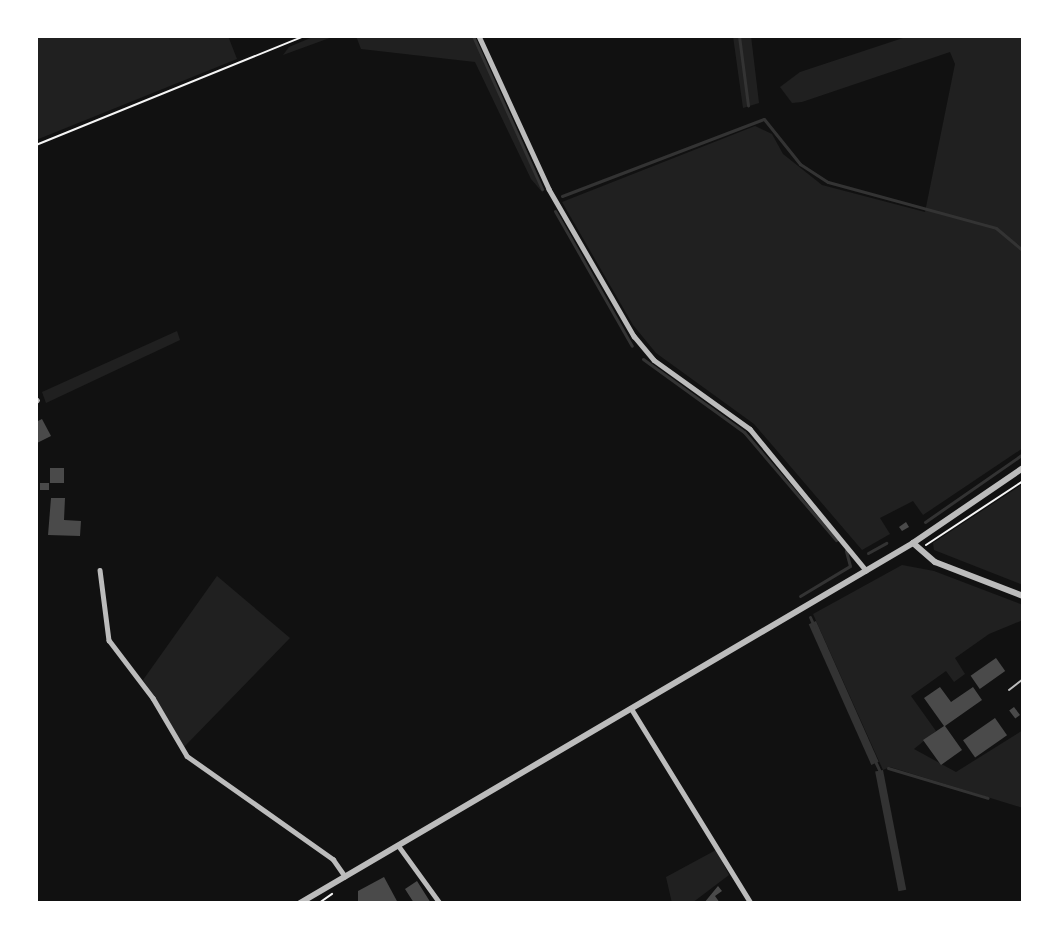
<!DOCTYPE html>
<html>
<head>
<meta charset="utf-8">
<style>
  body { margin:0 }
  #map { position:relative; width:1059px; height:939px; overflow:hidden; background:#111; font-family:"Exo 2",sans-serif }
  div>[style] { position:absolute }
  .green>* { inset:0; background:#202020 }
  .water>* { inset:0; background:#333; transform-origin:0 0 }
  .stream>* { height:3px; margin:-1.5px; padding:0 1.5px; transform-origin:1.5px; border-radius:1.5px; background:#333 }
  .building>* { inset:0; background:#4a4a4a; transform-origin:0 0 }
  .path>* { height:2px; margin:-1px; padding:0 1px; transform-origin:1px; border-radius:1px; background:#f5f5f5 }
  .service>* { height:2px; margin:-1px; padding:0 1px; transform-origin:1px; border-radius:1px; background:#bcbcbc }
  .minor>* { height:4.5px; margin:-2.25px; padding:0 2.25px; transform-origin:2.25px; border-radius:2.25px; background:#bcbcbc }
  .tertiary>* { height:6px; margin:-3px; padding:0 3px; transform-origin:3px; border-radius:3px; background:#bcbcbc }
  span { translate:-50% -50%; white-space:nowrap; text-align:center; line-height:1.15; -webkit-text-stroke:6px #fff; paint-order:stroke }
  .frame { position:absolute; inset:0; border:38px solid #fff; pointer-events:none }
</style>
</head>
<body>
<div id="map">
  <div class="green">
    <i style="clip-path:polygon(36px 36px,228px 36px,237px 59px,36px 140px)"></i>
    <i style="clip-path:polygon(315px 36px,335px 36px,283px 55px,289px 47px)"></i>
    <i style="clip-path:polygon(356px 36px,473px 36px,543px 193px,531px 179px,475px 62px,361px 49px)"></i>
    <i style="clip-path:polygon(733px 36px,751px 36px,759px 103px,743px 108px)"></i>
    <i style="clip-path:polygon(909px 36px,1023px 36px,1023px 448px,923px 515px,913px 501px,880px 518px,890px 534px,862px 550px,754px 424px,656px 353px,633px 325px,562px 202px,755px 126px,772px 134px,783px 154px,822px 185px,925px 212px,955px 64px,950px 52px,802px 102px,792px 103px,780px 87px,800px 72px)"></i>
    <i style="clip-path:polygon(177px 331px,180px 340px,46px 403px,42px 392px)"></i>
    <i style="clip-path:polygon(1023px 484px,1023px 585px,934px 550px,933px 543px)"></i>
    <i style="clip-path:polygon(902px 565px,934px 571px,1023px 605px,1023px 620px,989px 634px,955px 658px,965px 674px,954px 682px,946px 671px,911px 696px,936px 731px,914px 749px,956px 772px,1023px 730px,1023px 808px,890px 767px,883px 770px,813px 614px)"></i>
    <i style="clip-path:polygon(217px 576px,290px 638px,184px 747px,143px 680px)"></i>
    <i style="clip-path:polygon(716px 850px,729px 875px,692px 903px,672px 903px,666px 877px)"></i>
  </div>
  <div class="water">
    <i style="left:816px;top:621px;width:154px;height:8px;rotate:66deg"></i>
    <i style="left:883px;top:770px;width:122px;height:8px;rotate:79deg"></i>
  </div>
  <div class="stream">
    <i style="left:473px;top:36px;width:168px;rotate:65.7deg"></i>
    <i style="left:739px;top:36px;width:70px;rotate:82.6deg"></i>
    <i style="left:562px;top:196px;width:216px;rotate:-20.9deg"></i>
    <i style="left:764px;top:119px;width:58px;rotate:51.3deg"></i>
    <i style="left:800px;top:164px;width:33px;rotate:33deg"></i>
    <i style="left:828px;top:182px;width:174px;rotate:15.3deg"></i>
    <i style="left:996px;top:228px;width:35px;rotate:40deg"></i>
    <i style="left:555px;top:211px;width:155px;rotate:60.3deg"></i>
    <i style="left:643px;top:359px;width:125px;rotate:35.9deg"></i>
    <i style="left:744px;top:432px;width:142px;rotate:49.6deg"></i>
    <i style="left:925px;top:522px;width:119px;rotate:-34.8deg"></i>
    <i style="left:868px;top:553px;width:21px;rotate:-29deg"></i>
    <i style="left:800px;top:596px;width:58px;rotate:-31deg"></i>
    <i style="left:850px;top:566px;width:16px;rotate:-105deg"></i>
    <i style="left:810px;top:617px;width:10px;rotate:66deg"></i>
    <i style="left:875px;top:761px;width:14px;rotate:65deg"></i>
    <i style="left:888px;top:768px;width:104px;rotate:16.7deg"></i>
  </div>
  <div class="building">
    <i style="clip-path:polygon(42px 419px,51px 436px,37px 443px,36px 422px)"></i>
    <i style="left:50px;top:468px;width:14px;height:15px"></i>
    <i style="left:40px;top:483px;width:9px;height:7px"></i>
    <i style="clip-path:polygon(51px 498px,65px 498px,64px 520px,81px 521px,80px 536px,48px 535px)"></i>
    <i style="clip-path:polygon(906px 522px,909px 527px,902px 531px,899px 527px)"></i>
    <i style="left:996px;top:658px;width:16px;height:31px;rotate:55deg"></i>
    <i style="clip-path:polygon(940px 687px,951px 702px,973px 687px,982px 700px,945px 726px,962px 750px,941px 765px,923px 740px,944px 726px,924px 698px)"></i>
    <i style="left:1014px;top:707px;width:10px;height:6px;rotate:53deg"></i>
    <i style="left:995px;top:718px;width:21px;height:39px;rotate:55deg"></i>
    <i style="clip-path:polygon(384px 877px,398px 903px,358px 903px,358px 891px)"></i>
    <i style="clip-path:polygon(417px 881px,429px 900px,431px 903px,414px 903px,405px 889px)"></i>
    <i style="clip-path:polygon(718px 886px,722px 891px,715px 896px,720px 903px,704px 903px)"></i>
  </div>
  <div class="path">
    <i style="left:36px;top:145px;width:290px;rotate:-22.1deg"></i>
    <i style="left:926px;top:545px;width:116px;rotate:-33.4deg"></i>
    <i style="left:319px;top:903px;width:16px;rotate:-35deg"></i>
  </div>
  <div class="service">
    <i style="left:1009px;top:690px;width:18px;rotate:-38deg"></i>
  </div>
  <div class="minor">
    <i style="left:479px;top:36px;width:168px;rotate:65.4deg"></i>
    <i style="left:549px;top:189px;width:170px;rotate:60deg"></i>
    <i style="left:634px;top:336px;width:31px;rotate:50deg"></i>
    <i style="left:654px;top:360px;width:118px;rotate:35.7deg"></i>
    <i style="left:750px;top:429px;width:183px;rotate:50.6deg"></i>
    <i style="left:36px;top:401px;width:1px;rotate:-45deg"></i>
    <i style="left:100px;top:570px;width:71px;rotate:82.7deg"></i>
    <i style="left:109px;top:640px;width:73px;rotate:52.8deg"></i>
    <i style="left:153px;top:698px;width:67px;rotate:59.6deg"></i>
    <i style="left:187px;top:756px;width:179px;rotate:35.2deg"></i>
    <i style="left:333px;top:859px;width:21px;rotate:55deg"></i>
    <i style="left:631px;top:708px;width:229px;rotate:58.4deg"></i>
    <i style="left:398px;top:845px;width:72px;rotate:54.1deg"></i>
  </div>
  <div class="tertiary">
    <i style="left:913px;top:543px;width:29px;rotate:41deg"></i>
    <i style="left:935px;top:562px;width:94px;rotate:21.1deg"></i>
    <i style="left:300px;top:903px;width:711px;rotate:-30.42deg"></i>
    <i style="left:913px;top:543px;width:133px;rotate:-34.3deg"></i>
  </div>
  <div class="frame"></div>
</div>
</body>
</html>
